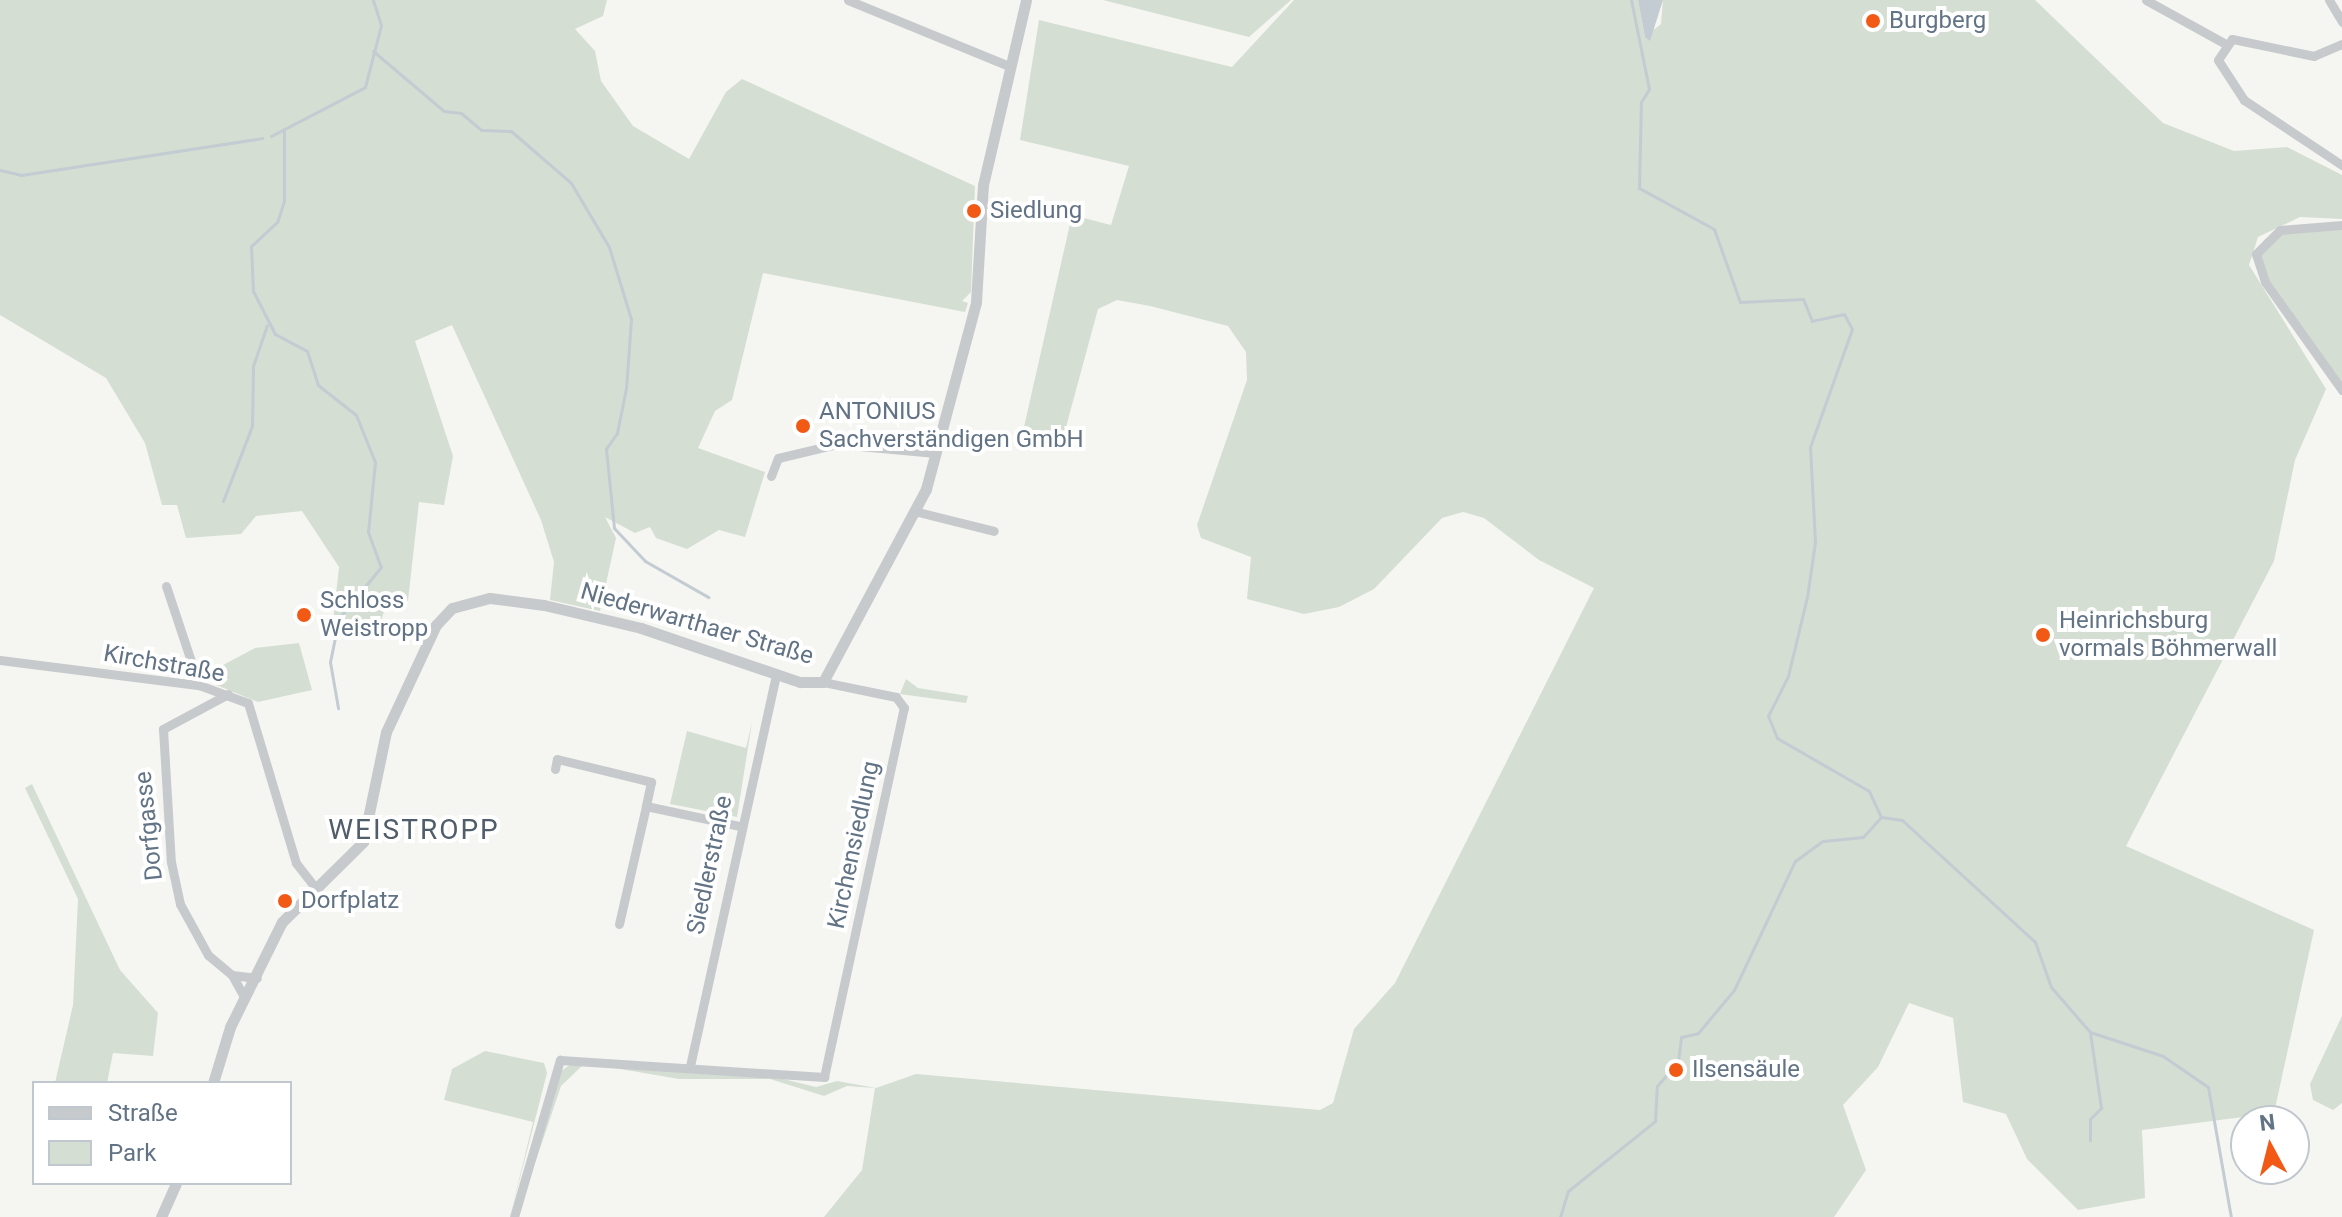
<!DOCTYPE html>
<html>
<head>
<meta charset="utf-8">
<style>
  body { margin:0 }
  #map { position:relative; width:2342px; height:1217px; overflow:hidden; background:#f5f6f1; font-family:Roboto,sans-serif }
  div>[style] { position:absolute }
  .green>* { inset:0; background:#d5ded2 }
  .water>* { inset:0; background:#c2ccd2 }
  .stream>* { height:3px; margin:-1.5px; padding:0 1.5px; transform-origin:1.5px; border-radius:1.5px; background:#c2ccd2 }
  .minor>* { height:9px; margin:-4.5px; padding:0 4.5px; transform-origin:4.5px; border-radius:4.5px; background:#c7cacd }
  .tertiary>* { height:11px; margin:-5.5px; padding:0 5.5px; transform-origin:5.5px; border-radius:5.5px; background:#c7cacd }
  .dots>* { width:22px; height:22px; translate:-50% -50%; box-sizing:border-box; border:4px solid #fff; border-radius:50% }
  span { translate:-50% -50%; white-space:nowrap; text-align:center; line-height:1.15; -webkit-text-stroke:8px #fff; paint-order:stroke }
  .poi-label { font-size:24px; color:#627385 }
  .left { translate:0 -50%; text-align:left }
  .street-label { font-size:24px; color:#627385 }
  .quarter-label { font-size:28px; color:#505d6a; letter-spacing:2px }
  .legend { position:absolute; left:32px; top:1081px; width:260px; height:104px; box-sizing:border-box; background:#fff; border:2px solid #c0c7ce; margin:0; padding:10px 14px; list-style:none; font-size:24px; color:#627385 }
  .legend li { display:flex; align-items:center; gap:16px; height:40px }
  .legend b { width:40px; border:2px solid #c0c7ce }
  .north { position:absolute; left:2230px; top:1105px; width:80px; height:80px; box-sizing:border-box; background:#fff; border:2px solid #c0c7ce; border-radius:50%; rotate:353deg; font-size:22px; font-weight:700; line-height:32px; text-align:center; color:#627385 }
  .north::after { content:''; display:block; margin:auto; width:28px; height:36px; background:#f25915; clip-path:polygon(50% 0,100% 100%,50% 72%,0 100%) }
</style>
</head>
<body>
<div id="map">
  <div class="green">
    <i style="clip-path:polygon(0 0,607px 0,603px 16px,575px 29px,595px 51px,601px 81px,633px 126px,689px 159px,726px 92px,742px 79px,975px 186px,971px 292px,962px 301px,968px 303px,965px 312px,763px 273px,732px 400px,715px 411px,698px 448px,765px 472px,745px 537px,719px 530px,687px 549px,656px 538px,650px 527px,635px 533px,605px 517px,616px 538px,600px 611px,550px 600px,554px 562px,541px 520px,452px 325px,415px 341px,453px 456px,444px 505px,419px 502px,408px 601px,389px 596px,378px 630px,333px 622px,339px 567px,302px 511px,256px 516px,241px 534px,186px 538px,177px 505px,162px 505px,145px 443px,106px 378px,0 315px)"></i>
    <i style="clip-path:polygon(1103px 0,1291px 0,1249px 37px)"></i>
    <i style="clip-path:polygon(1294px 0,1638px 0,1645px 37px,1661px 24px,1663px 0,2035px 0,2163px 123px,2234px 151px,2287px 147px,2342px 175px,2342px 219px,2300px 217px,2258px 237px,2249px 265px,2326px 389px,2295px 460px,2274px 561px,2126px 846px,2314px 930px,2274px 1113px,2142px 1130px,2145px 1198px,2078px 1210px,2027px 1159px,2006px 1114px,1963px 1102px,1953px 1018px,1909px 1003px,1878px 1067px,1843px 1105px,1866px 1170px,1834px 1217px,824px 1217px,862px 1170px,875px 1088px,847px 1086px,824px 1096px,770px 1079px,679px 1079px,585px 1063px,561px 1086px,517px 1217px,561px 1071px,574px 1062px,779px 1078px,816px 1087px,837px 1081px,876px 1088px,916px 1074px,1320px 1110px,1333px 1103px,1354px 1029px,1395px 983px,1594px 588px,1539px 560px,1484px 518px,1463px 512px,1442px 518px,1374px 589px,1339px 607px,1304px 614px,1247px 599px,1251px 557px,1201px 538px,1197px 525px,1247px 380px,1246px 352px,1228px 326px,1150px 306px,1117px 300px,1098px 309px,1063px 438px,1033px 451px,1019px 449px,1072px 215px,1111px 225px,1129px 166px,1020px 140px,1039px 20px,1232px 67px)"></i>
    <i style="clip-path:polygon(2342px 225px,2342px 390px,2256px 264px,2264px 240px,2280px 230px)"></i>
    <i style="clip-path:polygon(299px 643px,312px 690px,258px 702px,214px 684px,210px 672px,255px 648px)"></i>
    <i style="clip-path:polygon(906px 679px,918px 688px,968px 696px,966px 703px,900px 694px)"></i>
    <i style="clip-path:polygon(752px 722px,737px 817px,670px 804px,687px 731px,746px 748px)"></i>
    <i style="clip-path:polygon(32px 784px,120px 970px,158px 1013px,153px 1056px,113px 1053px,107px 1083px,55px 1083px,73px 1005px,78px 899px,25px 788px)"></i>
    <i style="clip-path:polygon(2342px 1016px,2342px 1103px,2333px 1110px,2313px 1100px,2310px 1084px)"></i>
    <i style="clip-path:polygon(485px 1051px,544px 1063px,547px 1073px,510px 1217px,533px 1122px,444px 1100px,452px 1069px)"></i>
  </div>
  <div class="water">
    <i style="clip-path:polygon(1638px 0,1663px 0,1650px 41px,1645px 37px)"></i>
  </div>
  <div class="stream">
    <i style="left:373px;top:51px;width:93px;rotate:40.2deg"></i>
    <i style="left:444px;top:111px;width:17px;rotate:7deg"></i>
    <i style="left:461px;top:113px;width:26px;rotate:40deg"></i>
    <i style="left:481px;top:130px;width:30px;rotate:2deg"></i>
    <i style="left:511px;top:131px;width:79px;rotate:40.9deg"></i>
    <i style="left:571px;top:183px;width:74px;rotate:59.3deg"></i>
    <i style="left:609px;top:247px;width:75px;rotate:73deg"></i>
    <i style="left:631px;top:319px;width:69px;rotate:94.1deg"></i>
    <i style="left:626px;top:388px;width:46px;rotate:101.3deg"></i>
    <i style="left:617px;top:433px;width:19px;rotate:125deg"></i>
    <i style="left:606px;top:449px;width:79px;rotate:84.2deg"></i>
    <i style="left:614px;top:528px;width:45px;rotate:46.8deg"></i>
    <i style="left:645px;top:561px;width:73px;rotate:29.7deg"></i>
    <i style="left:284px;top:129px;width:72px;rotate:90deg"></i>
    <i style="left:284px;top:201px;width:22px;rotate:108deg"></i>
    <i style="left:277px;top:222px;width:35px;rotate:137deg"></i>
    <i style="left:251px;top:246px;width:45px;rotate:87.5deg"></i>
    <i style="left:253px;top:291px;width:48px;rotate:62.9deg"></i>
    <i style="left:275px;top:334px;width:36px;rotate:28deg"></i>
    <i style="left:307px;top:351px;width:36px;rotate:72deg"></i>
    <i style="left:318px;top:385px;width:48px;rotate:38.3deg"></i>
    <i style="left:356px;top:415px;width:51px;rotate:68deg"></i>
    <i style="left:375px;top:462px;width:70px;rotate:95.7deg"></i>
    <i style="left:368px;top:532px;width:37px;rotate:70deg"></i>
    <i style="left:381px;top:567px;width:66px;rotate:129.5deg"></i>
    <i style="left:339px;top:618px;width:45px;rotate:101.6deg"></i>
    <i style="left:330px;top:662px;width:47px;rotate:80.1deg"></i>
    <i style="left:271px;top:136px;width:106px;rotate:-27.5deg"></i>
    <i style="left:365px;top:87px;width:64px;rotate:-75.5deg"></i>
    <i style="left:381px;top:25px;width:26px;rotate:-108deg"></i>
    <i style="left:0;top:170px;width:22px;rotate:13deg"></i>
    <i style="left:21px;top:175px;width:244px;rotate:-8.7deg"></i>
    <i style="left:223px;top:501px;width:80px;rotate:-68.9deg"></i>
    <i style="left:252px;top:426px;width:60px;rotate:-89deg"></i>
    <i style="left:253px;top:366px;width:43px;rotate:-71.1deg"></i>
    <i style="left:1881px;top:817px;width:21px;rotate:8deg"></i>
    <i style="left:1902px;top:820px;width:180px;rotate:42.5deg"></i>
    <i style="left:2035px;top:942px;width:48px;rotate:70.4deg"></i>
    <i style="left:2051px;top:987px;width:60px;rotate:49.1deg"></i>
    <i style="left:2090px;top:1032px;width:77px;rotate:18.2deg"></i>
    <i style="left:2163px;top:1056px;width:55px;rotate:34.6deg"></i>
    <i style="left:2208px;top:1087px;width:132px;rotate:80deg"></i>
    <i style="left:2090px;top:1140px;width:21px;rotate:-90deg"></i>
    <i style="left:2090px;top:1119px;width:16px;rotate:-45deg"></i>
    <i style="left:2101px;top:1108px;width:76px;rotate:-98.3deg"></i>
    <i style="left:1560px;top:1217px;width:27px;rotate:-73deg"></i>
    <i style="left:1568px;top:1191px;width:112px;rotate:-38.8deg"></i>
    <i style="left:1655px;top:1121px;width:35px;rotate:-87deg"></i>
    <i style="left:1657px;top:1086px;width:32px;rotate:-49deg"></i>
    <i style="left:1678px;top:1062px;width:25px;rotate:-83deg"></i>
    <i style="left:1681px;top:1037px;width:17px;rotate:-13deg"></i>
    <i style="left:1698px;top:1033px;width:56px;rotate:-50.1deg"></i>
    <i style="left:1734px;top:990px;width:143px;rotate:-64.7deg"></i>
    <i style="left:1795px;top:861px;width:34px;rotate:-36deg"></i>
    <i style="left:1823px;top:841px;width:40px;rotate:-5.7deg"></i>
    <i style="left:1863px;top:837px;width:27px;rotate:-48deg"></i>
    <i style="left:1881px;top:817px;width:29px;rotate:-115deg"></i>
    <i style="left:1869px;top:791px;width:106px;rotate:-150.1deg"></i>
    <i style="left:1777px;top:738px;width:24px;rotate:-112deg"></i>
    <i style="left:1768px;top:716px;width:45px;rotate:-63.4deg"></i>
    <i style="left:1788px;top:676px;width:81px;rotate:-76.5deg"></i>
    <i style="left:1807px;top:597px;width:56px;rotate:-81.7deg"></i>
    <i style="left:1815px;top:542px;width:95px;rotate:-93deg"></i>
    <i style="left:1810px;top:447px;width:125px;rotate:-70.4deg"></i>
    <i style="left:1852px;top:329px;width:17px;rotate:-118deg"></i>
    <i style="left:1844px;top:314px;width:33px;rotate:168deg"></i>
    <i style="left:1812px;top:321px;width:24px;rotate:-112deg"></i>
    <i style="left:1803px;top:299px;width:63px;rotate:177.3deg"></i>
    <i style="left:1740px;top:302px;width:77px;rotate:-109.6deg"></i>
    <i style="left:1714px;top:229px;width:85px;rotate:-151.3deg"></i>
    <i style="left:1639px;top:188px;width:86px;rotate:-88.7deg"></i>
    <i style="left:1641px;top:102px;width:15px;rotate:-58deg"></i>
    <i style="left:1649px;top:89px;width:91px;rotate:-101.4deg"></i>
  </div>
  <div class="minor">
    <i style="left:848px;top:0;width:174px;rotate:22.3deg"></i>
    <i style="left:2146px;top:0;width:89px;rotate:28.9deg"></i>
    <i style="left:2329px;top:0;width:26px;rotate:59deg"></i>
    <i style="left:2342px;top:44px;width:30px;rotate:157deg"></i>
    <i style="left:2314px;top:56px;width:84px;rotate:-168.3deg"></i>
    <i style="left:2232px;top:39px;width:25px;rotate:124deg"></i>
    <i style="left:2218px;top:60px;width:48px;rotate:57deg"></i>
    <i style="left:2244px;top:100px;width:118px;rotate:33.6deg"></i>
    <i style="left:2342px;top:225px;width:62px;rotate:175.4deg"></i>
    <i style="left:2280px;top:230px;width:34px;rotate:135deg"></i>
    <i style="left:2256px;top:254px;width:29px;rotate:72deg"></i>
    <i style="left:2265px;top:282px;width:133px;rotate:54.5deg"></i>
    <i style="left:771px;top:476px;width:19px;rotate:-69deg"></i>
    <i style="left:778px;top:458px;width:61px;rotate:-13.3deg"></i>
    <i style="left:837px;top:444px;width:99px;rotate:5.2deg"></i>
    <i style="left:918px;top:512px;width:78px;rotate:14deg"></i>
    <i style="left:166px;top:586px;width:104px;rotate:71.6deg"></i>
    <i style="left:0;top:660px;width:201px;rotate:7.2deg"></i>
    <i style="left:199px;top:685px;width:52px;rotate:20.2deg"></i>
    <i style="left:248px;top:703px;width:167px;rotate:73.3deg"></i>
    <i style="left:296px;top:863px;width:33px;rotate:52deg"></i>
    <i style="left:228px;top:694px;width:74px;rotate:151.7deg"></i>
    <i style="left:163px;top:729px;width:133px;rotate:86.6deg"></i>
    <i style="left:171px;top:862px;width:43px;rotate:77.9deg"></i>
    <i style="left:180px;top:904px;width:58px;rotate:61.2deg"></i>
    <i style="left:208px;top:955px;width:31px;rotate:40deg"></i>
    <i style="left:232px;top:975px;width:25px;rotate:7deg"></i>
    <i style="left:555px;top:769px;width:10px;rotate:-79deg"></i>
    <i style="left:557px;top:759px;width:97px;rotate:13.7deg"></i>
    <i style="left:651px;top:782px;width:25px;rotate:102deg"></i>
    <i style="left:619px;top:924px;width:121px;rotate:-77.1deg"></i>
    <i style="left:646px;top:806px;width:95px;rotate:12.1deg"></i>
    <i style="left:232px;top:975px;width:26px;rotate:61deg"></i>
    <i style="left:690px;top:1066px;width:400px;rotate:-77.6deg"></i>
    <i style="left:514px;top:1217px;width:164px;rotate:-73.7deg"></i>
    <i style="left:560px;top:1060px;width:265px;rotate:3.7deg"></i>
    <i style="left:824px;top:1077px;width:378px;rotate:-77.8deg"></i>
    <i style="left:904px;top:708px;width:14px;rotate:-126deg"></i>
    <i style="left:896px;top:697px;width:75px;rotate:-168.4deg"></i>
  </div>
  <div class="tertiary">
    <i style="left:213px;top:1083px;width:59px;rotate:-73.1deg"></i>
    <i style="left:230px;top:1027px;width:117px;rotate:-63.7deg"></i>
    <i style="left:282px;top:922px;width:114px;rotate:-44.6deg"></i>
    <i style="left:363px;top:842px;width:112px;rotate:-78.2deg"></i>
    <i style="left:386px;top:732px;width:118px;rotate:-65deg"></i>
    <i style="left:436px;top:625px;width:23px;rotate:-47deg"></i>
    <i style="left:452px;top:608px;width:39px;rotate:-15deg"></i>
    <i style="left:490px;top:598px;width:54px;rotate:7.4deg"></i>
    <i style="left:544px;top:605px;width:100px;rotate:13.3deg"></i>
    <i style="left:641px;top:628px;width:168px;rotate:18.8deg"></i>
    <i style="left:800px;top:682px;width:23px"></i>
    <i style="left:823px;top:682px;width:219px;rotate:-61.9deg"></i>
    <i style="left:926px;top:489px;width:194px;rotate:-75deg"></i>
    <i style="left:976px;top:302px;width:117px;rotate:-86.6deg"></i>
    <i style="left:983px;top:185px;width:190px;rotate:-76.9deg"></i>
    <i style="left:161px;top:1217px;width:37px;rotate:-66deg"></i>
  </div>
  <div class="dots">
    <i style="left:1873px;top:21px;background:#f25915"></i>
    <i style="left:974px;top:211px;background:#f25915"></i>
    <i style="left:803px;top:426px;background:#f25915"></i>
    <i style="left:304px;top:615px;background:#f25915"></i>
    <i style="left:2043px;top:635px;background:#f25915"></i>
    <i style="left:285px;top:901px;background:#f25915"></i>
    <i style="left:1676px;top:1070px;background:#f25915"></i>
  </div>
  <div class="poi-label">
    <span class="left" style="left:1889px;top:21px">Burgberg</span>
    <span class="left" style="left:990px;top:211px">Siedlung</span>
    <span class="left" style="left:819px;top:426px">ANTONIUS<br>Sachverständigen GmbH</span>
    <span class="left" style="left:320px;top:615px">Schloss<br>Weistropp</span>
    <span class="left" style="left:2059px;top:635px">Heinrichsburg<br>vormals Böhmerwall</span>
    <span class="left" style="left:301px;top:901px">Dorfplatz</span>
    <span class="left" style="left:1692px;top:1070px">Ilsensäule</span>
  </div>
  <div class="street-label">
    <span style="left:697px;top:624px;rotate:16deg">Niederwarthaer Straße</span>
    <span style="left:164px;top:664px;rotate:10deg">Kirchstraße</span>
    <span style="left:149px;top:826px;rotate:-96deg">Dorfgasse</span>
    <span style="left:854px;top:845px;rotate:-78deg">Kirchensiedlung</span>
    <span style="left:710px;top:865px;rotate:-78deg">Siedlerstraße</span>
  </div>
  <div class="quarter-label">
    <span style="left:414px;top:830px">WEISTROPP</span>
  </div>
  <ul class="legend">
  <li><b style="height:10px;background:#c7cacd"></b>Straße</li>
  <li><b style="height:22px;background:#d5ded2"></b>Park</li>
  </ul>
  <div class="north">N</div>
</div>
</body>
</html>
